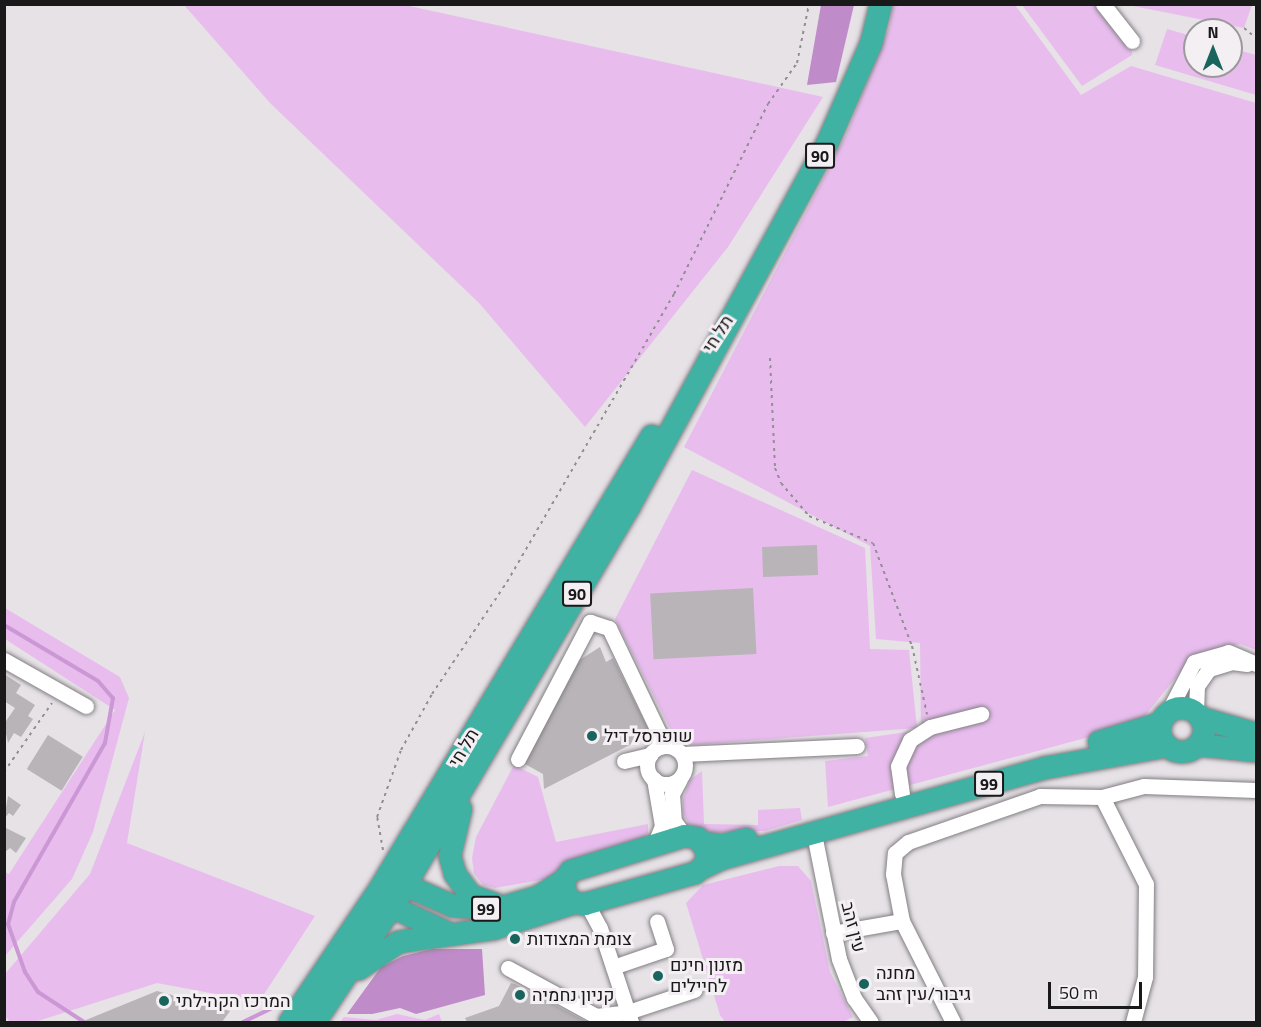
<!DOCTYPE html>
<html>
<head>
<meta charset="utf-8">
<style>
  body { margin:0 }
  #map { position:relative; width:1261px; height:1027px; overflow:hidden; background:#e6e2e6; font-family:"Titillium Web",Heebo,sans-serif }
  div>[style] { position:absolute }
  .green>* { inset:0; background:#e8bdee }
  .forest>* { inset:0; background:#bf8bc8 }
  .stream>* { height:4px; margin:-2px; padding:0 2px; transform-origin:2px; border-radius:2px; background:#cb97d4 }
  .building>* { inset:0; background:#b8b4b8; transform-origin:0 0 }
  .path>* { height:2px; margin-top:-1px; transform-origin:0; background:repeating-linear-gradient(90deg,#928f92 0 3px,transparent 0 7.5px) }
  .roads { filter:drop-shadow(0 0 2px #827f83) drop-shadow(0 0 2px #827f83) }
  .minor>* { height:15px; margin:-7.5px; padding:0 7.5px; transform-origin:7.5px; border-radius:7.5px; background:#fff }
  .minor>.ring { margin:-7.5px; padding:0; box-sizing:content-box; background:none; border:15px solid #fff; border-radius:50% }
  .highway>* { height:22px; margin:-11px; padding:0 11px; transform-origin:11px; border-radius:11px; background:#3fb2a4 }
  .highway>.ring { margin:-11px; padding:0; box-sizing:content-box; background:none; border:22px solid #3fb2a4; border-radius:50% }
  .dots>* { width:16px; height:16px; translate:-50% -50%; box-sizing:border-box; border:3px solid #f3eff3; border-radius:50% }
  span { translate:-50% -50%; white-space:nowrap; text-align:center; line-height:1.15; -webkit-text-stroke:6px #f3eff3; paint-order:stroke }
  .shield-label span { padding:2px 4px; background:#f3eff3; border:2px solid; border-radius:4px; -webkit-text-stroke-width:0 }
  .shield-label { font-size:16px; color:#1a191a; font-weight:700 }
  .street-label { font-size:18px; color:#1a191a }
  .poi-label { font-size:18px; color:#1a191a }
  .left { translate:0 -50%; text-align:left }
  .frame { position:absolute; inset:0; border:6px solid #1a191a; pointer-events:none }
  .north { position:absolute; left:1183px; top:18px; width:60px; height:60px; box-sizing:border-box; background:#f3eff3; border:2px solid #9c999c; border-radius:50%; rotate:0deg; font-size:16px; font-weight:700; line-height:24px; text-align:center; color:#1a191a }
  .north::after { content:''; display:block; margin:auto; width:21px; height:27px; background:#19645c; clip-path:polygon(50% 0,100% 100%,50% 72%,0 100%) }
  .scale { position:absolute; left:1048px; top:982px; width:94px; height:27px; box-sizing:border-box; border:3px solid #1a191a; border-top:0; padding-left:8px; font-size:18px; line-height:21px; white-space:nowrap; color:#1a191a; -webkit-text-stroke:4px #f3eff3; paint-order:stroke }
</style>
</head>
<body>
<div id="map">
  <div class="green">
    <i style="clip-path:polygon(184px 5px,405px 5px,823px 97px,728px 247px,585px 427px,479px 303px,270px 103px)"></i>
    <i style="clip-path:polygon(893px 5px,1015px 5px,1081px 95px,1131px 66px,1256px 103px,1256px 650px,1240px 644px,1195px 654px,1143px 718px,1093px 736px,828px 807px,825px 761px,868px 756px,865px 738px,921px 730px,920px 643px,876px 639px,870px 546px,684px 447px,846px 135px,889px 28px)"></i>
    <i style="clip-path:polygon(1022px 5px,1103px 5px,1132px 41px,1132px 55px,1082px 86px)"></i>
    <i style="clip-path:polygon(1128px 5px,1252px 5px,1244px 28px)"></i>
    <i style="clip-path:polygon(1167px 29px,1195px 37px,1195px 66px,1231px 66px,1231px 48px,1256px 55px,1256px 95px,1155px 65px)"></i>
    <i style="clip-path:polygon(692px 470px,865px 548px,870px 649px,909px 650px,917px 728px,679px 746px,615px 619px)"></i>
    <i style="clip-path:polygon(5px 608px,120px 677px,129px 698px,93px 832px,72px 879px,5px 956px,5px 872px,9px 874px,115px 710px,5px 639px)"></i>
    <i style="clip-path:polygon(145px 732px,127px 843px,315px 916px,259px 1002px,157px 983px,35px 1022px,10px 1022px,5px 1016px,5px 974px,90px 874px)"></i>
    <i style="clip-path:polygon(514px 765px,538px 777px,556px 842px,648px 824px,648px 833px,643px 840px,546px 879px,495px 888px,483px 885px,474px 873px,472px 858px,476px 837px)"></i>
    <i style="clip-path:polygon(702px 771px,704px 824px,758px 825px,758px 810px,800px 808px,802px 820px,765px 831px,705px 833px,689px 824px,683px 814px,683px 799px,690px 780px)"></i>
    <i style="clip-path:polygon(779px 866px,798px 866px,811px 881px,830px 972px,853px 1017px,843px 1022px,725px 1022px,720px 1015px,686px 903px,703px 885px)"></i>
    <i style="clip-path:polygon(397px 1014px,425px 1020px,439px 1014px,442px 1022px,340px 1022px,344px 1017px,376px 1020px)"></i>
  </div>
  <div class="forest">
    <i style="clip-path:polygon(821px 5px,854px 5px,836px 82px,807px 85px)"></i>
    <i style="clip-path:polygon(432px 949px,482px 949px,485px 995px,416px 1014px,400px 1008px,372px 1014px,347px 1014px,381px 967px,403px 956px)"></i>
  </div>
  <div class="stream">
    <i style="left:4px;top:625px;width:109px;rotate:30.8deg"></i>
    <i style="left:98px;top:681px;width:23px;rotate:49deg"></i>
    <i style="left:113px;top:698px;width:46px;rotate:100.1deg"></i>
    <i style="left:105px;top:743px;width:183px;rotate:119.8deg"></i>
    <i style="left:14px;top:902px;width:23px;rotate:105deg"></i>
    <i style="left:8px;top:924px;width:51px;rotate:70.5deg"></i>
    <i style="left:25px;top:972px;width:24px;rotate:57deg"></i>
    <i style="left:38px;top:992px;width:55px;rotate:33.1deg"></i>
    <i style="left:243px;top:1022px;width:51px;rotate:-25.6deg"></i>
    <i style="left:289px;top:1000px;width:4px;rotate:27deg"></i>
  </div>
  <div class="building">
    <i style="left:817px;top:545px;width:30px;height:55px;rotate:88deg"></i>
    <i style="left:753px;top:588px;width:66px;height:103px;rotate:87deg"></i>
    <i style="clip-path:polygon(600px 647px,606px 662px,613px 658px,651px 734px,544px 789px,543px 774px,525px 764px,578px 661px)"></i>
    <i style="clip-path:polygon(4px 674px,21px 685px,16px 693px,35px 705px,28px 716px,33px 719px,21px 737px,14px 733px,8px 743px,4px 724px,15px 708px,4px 701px)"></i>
    <i style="left:48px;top:735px;width:41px;height:40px;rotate:32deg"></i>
    <i style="clip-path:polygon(8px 796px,21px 805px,13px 816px,9px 813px,4px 819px)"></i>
    <i style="clip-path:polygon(4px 827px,26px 838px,16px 853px,10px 848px,4px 853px)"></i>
    <i style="clip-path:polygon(511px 983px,515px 984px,587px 1022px,467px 1022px,465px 1018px,499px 1006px)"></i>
    <i style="clip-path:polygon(157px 991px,230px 1011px,222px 1022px,81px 1022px)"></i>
  </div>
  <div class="path">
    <i style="left:1244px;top:28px;width:16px;rotate:40deg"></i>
    <i style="left:770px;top:358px;width:110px;rotate:87.4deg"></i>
    <i style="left:775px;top:468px;width:16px;rotate:68deg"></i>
    <i style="left:781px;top:483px;width:43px;rotate:49.7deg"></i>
    <i style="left:809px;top:516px;width:69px;rotate:22.9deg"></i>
    <i style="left:873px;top:543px;width:110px;rotate:69.3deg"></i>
    <i style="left:912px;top:646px;width:70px;rotate:77.6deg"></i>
    <i style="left:4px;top:772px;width:84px;rotate:-55.2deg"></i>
    <i style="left:383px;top:850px;width:34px;rotate:-100deg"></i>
    <i style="left:377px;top:817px;width:71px;rotate:-70.3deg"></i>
    <i style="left:401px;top:750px;width:64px;rotate:-61deg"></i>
    <i style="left:432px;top:694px;width:135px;rotate:-56.2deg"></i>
    <i style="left:507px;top:582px;width:333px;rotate:-59.9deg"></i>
    <i style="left:674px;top:294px;width:212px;rotate:-63.7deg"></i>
    <i style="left:768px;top:104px;width:50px;rotate:-54.7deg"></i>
    <i style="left:797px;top:63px;width:60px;rotate:-78.5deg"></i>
  </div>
  <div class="roads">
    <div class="minor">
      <i style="left:1103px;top:4px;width:47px;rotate:51.9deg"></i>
      <i style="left:4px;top:660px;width:94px;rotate:29.3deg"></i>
      <i style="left:1168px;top:712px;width:56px;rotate:-62.5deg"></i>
      <i style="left:1194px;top:662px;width:35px;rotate:-16deg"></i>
      <i style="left:1228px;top:652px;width:30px;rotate:23deg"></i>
      <i style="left:1196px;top:713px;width:27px;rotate:-88deg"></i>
      <i style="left:1197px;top:686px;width:21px;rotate:-55deg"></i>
      <i style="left:1209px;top:669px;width:24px;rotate:-17deg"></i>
      <i style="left:1232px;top:662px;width:15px;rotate:8deg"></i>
      <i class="ring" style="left:647px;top:746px;width:23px;height:23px"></i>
      <i style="left:682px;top:754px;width:175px;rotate:-2.6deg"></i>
      <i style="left:518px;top:759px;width:155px;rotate:-62.3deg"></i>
      <i style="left:590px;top:622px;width:20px;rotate:18deg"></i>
      <i style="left:609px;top:628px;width:116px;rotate:64.5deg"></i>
      <i style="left:659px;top:733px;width:14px;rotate:86deg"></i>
      <i style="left:624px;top:761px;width:27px;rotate:-13deg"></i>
      <i style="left:654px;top:779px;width:48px;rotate:80.3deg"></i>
      <i style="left:662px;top:826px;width:21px;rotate:113deg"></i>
      <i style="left:680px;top:779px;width:17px;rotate:118deg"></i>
      <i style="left:672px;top:794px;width:27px;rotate:86deg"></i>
      <i style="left:674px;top:821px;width:19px;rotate:54deg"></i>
      <i style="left:902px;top:794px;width:28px;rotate:-98deg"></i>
      <i style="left:898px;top:766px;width:29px;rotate:-65deg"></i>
      <i style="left:910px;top:740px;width:24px;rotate:-33deg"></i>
      <i style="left:930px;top:727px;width:53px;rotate:-14.3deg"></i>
      <i style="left:1102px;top:797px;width:97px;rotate:63.2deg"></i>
      <i style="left:1146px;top:884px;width:93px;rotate:90.6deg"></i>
      <i style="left:1145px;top:977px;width:47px;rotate:104.9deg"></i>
      <i style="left:814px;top:834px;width:127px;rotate:78.7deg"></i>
      <i style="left:839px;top:959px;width:42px;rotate:69deg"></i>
      <i style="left:854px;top:998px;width:29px;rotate:55deg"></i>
      <i style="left:587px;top:904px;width:27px;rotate:62deg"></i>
      <i style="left:600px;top:928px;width:99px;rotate:71.7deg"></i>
      <i style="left:833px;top:933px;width:70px;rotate:-9.9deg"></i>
      <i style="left:613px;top:967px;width:56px;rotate:-18.8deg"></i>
      <i style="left:666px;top:949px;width:29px;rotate:-108deg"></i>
      <i style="left:508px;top:968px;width:100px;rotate:28.6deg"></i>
      <i style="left:596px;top:1016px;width:32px;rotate:-7deg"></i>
      <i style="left:628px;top:1012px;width:70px;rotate:-18.4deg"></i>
      <i style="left:953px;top:1022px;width:113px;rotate:-116.8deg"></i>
      <i style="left:902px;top:921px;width:48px;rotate:-100.8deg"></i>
      <i style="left:893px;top:874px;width:21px;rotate:-85deg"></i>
      <i style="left:895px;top:853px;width:17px;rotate:-40deg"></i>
      <i style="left:908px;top:842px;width:140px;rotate:-19.2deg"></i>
      <i style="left:1040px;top:796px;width:62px;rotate:0.9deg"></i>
      <i style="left:1102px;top:797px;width:43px;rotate:-14.7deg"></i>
      <i style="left:1144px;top:786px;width:112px;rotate:2deg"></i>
    </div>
    <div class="highway">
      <i class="ring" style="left:1160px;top:708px;width:22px;height:22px"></i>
      <i style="left:1201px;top:718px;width:57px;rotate:16.2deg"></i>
      <i style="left:1099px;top:742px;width:65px;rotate:-17deg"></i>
      <i style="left:1198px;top:745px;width:58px;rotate:5.9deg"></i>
      <i style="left:461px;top:809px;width:48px;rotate:103.2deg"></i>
      <i style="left:450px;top:856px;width:19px;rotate:74deg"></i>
      <i style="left:455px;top:874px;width:26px;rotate:54deg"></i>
      <i style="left:470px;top:895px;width:27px;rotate:20deg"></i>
      <i style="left:685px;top:836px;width:13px;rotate:9deg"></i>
      <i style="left:698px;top:838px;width:18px;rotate:56deg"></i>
      <i style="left:708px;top:853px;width:12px;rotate:104deg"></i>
      <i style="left:705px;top:865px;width:13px;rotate:141deg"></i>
      <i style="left:695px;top:873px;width:114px;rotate:164.3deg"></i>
      <i style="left:585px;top:904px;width:11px;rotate:-175deg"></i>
      <i style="left:574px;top:903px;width:11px;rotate:-139deg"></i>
      <i style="left:566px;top:896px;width:16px;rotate:-97deg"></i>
      <i style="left:564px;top:880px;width:11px;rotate:-52deg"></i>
      <i style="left:571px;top:871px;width:119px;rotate:-17.1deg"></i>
      <i style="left:704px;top:843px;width:20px;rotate:6deg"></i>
      <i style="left:724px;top:845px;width:23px;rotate:-15deg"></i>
      <i style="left:702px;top:868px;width:21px;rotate:-25deg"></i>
      <i style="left:721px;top:859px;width:337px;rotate:-15.7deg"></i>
      <i style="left:1045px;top:768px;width:124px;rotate:-10.2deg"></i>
      <i style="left:391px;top:886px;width:14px;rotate:-4deg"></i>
      <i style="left:405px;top:885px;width:52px;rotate:23.6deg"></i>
      <i style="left:453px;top:906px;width:43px;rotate:4deg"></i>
      <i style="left:496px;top:909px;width:44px;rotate:-15.9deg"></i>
      <i style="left:538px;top:897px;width:31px;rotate:-33deg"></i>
      <i style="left:385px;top:893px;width:16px;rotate:63deg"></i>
      <i style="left:392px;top:907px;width:60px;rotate:24.8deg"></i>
      <i style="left:359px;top:969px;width:48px;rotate:-34deg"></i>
      <i style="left:399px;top:942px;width:95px;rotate:-7.9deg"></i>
      <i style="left:493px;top:929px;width:85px;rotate:-17.8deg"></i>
      <i style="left:290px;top:1022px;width:163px;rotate:-56deg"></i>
      <i style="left:381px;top:887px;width:526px;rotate:-59deg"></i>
      <i style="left:315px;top:1022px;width:151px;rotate:-56.3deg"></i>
      <i style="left:399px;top:896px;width:452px;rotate:-59.4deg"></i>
      <i style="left:629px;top:507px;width:413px;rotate:-61.4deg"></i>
      <i style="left:827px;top:144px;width:109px;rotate:-66.3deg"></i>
      <i style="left:871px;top:44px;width:41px;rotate:-76deg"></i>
    </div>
  </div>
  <div class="dots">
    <i style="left:592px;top:736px;background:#19645c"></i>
    <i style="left:515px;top:939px;background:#19645c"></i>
    <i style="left:658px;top:976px;background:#19645c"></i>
    <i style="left:864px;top:984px;background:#19645c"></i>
    <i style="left:520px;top:995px;background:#19645c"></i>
    <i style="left:164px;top:1001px;background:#19645c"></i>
  </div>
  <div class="shield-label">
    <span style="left:820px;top:156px">90</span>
    <span style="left:577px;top:594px">90</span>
    <span style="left:989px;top:784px">99</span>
    <span style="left:486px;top:909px">99</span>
  </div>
  <div class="street-label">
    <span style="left:718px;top:334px;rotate:-57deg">תל חי</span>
    <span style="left:464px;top:748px;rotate:-59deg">תל חי</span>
    <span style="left:853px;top:927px;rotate:76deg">עין זהב</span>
  </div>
  <div class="poi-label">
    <span class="left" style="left:604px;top:736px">שופרסל דיל</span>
    <span class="left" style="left:527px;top:939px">צומת המצודות</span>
    <span class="left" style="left:670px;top:976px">מזנון חינם<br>לחיילים</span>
    <span class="left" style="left:876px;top:984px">מחנה<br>גיבור/עין זהב</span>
    <span class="left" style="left:532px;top:995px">קניון נחמיה</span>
    <span class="left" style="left:176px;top:1001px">המרכז הקהילתי</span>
  </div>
  <div class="frame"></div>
  <div class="north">N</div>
  <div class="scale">50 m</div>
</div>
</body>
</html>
